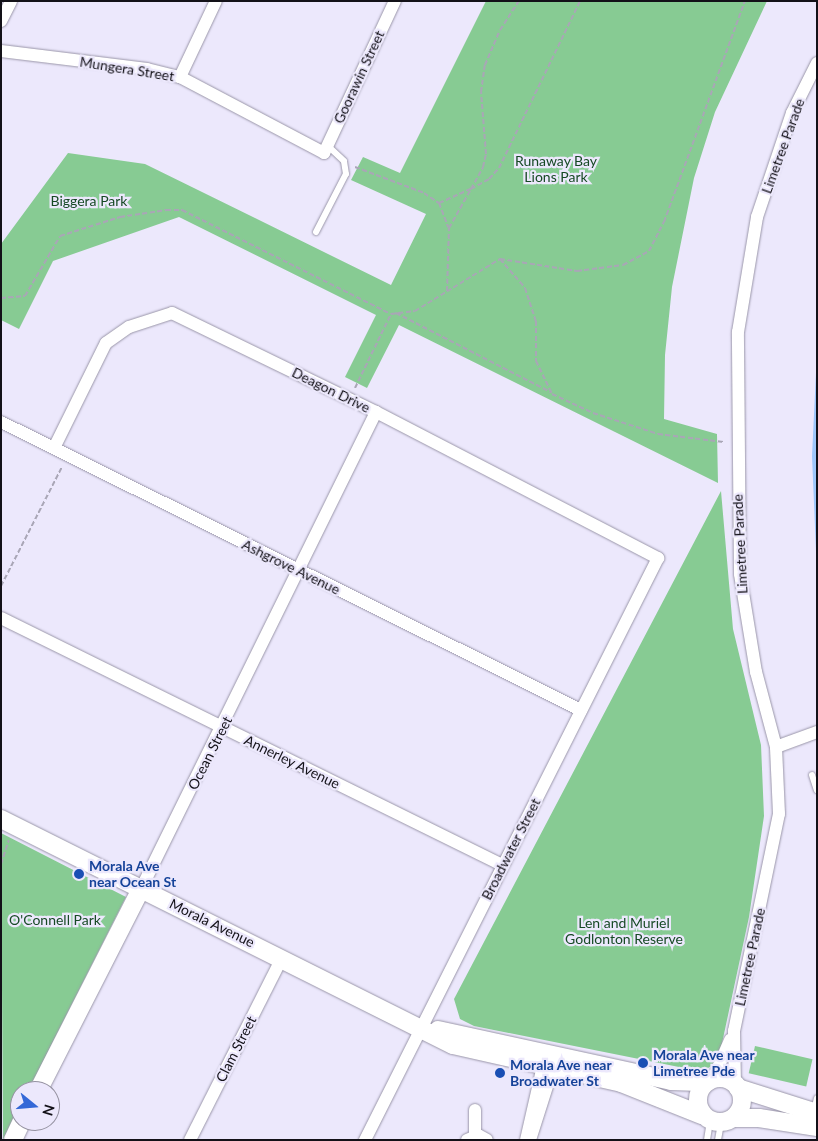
<!DOCTYPE html>
<html>
<head>
<meta charset="utf-8">
<style>
  body { margin:0 }
  #map { position:relative; width:818px; height:1141px; overflow:hidden; background:#ece8fc; font-family:Lato,sans-serif }
  div>[style] { position:absolute }
  .green>* { inset:0; background:#87cb93; transform-origin:0 0 }
  .water>* { inset:0; background:#9ec7fb }
  .path>* { height:2px; margin-top:-1px; transform-origin:0; background:repeating-linear-gradient(90deg,#a9a6b6 0 5px,transparent 0 7.5px) }
  .roads { filter:drop-shadow(0 0 1px #9a96a9) drop-shadow(0 0 1px #9a96a9) }
  .lane>* { height:6px; margin:-3px; padding:0 3px; transform-origin:3px; border-radius:3px; background:#fff }
  .street>* { height:12px; margin:-6px; padding:0 6px; transform-origin:6px; border-radius:6px; background:#fff }
  .secondary>* { height:18px; margin:-9px; padding:0 9px; transform-origin:9px; border-radius:9px; background:#fff }
  .secondary>.ring { margin:-9px; padding:0; box-sizing:content-box; background:none; border:18px solid #fff; border-radius:50% }
  .dots>* { width:14px; height:14px; translate:-50% -50%; box-sizing:border-box; border:2px solid #ece8fc; border-radius:50% }
  span { translate:-50% -50%; white-space:nowrap; text-align:center; line-height:1.15; -webkit-text-stroke:4.5px #ece8fc; paint-order:stroke }
  .street-label { font-size:14px; color:#131118 }
  .park-label { font-size:14px; color:#164924 }
  .transit-label { font-size:14px; color:#164399; font-weight:700 }
  .left { translate:0 -50%; text-align:left }
  .frame { position:absolute; inset:0; border:2px solid #131118; pointer-events:none }
  .north { position:absolute; left:10px; top:1081px; width:50px; height:50px; box-sizing:border-box; background:#ece8fc; border:1px solid #9592a1; border-radius:50%; rotate:107deg; font-size:14px; font-weight:700; line-height:20px; text-align:center; color:#131118 }
  .north::after { content:''; display:block; margin:auto; width:18px; height:22px; background:#3468d7; clip-path:polygon(50% 0,100% 100%,50% 72%,0 100%) }
</style>
</head>
<body>
<div id="map">
  <div class="green">
    <i style="clip-path:polygon(486px 1px,767px 1px,715px 112px,694px 178px,672px 287px,665px 355px,664px 419px,717px 434px,718px 483px,399px 325px,367px 388px,345px 377px,376px 315px,179px 217px,53px 261px,19px 329px,1px 320px,1px 244px,68px 153px,145px 164px,391px 285px,426px 214px,351px 180px,363px 157px,400px 173px)"></i>
    <i style="clip-path:polygon(721px 491px,733px 629px,761px 745px,764px 816px,749px 917px,721px 1048px,713px 1065px,703px 1071px,679px 1067px,474px 1026px,460px 1019px,454px 999px)"></i>
    <i style="clip-path:polygon(1px 833px,126px 897px,28px 1091px,20px 1091px,20px 1106px,3px 1140px)"></i>
    <i style="left:755px;top:1046px;width:59px;height:28px;rotate:13deg"></i>
  </div>
  <div class="water">
    <i style="clip-path:polygon(817px 352px,817px 575px,812px 456px)"></i>
  </div>
  <div class="path">
    <i style="left:355px;top:167px;width:74px;rotate:20.6deg"></i>
    <i style="left:424px;top:193px;width:18px;rotate:34deg"></i>
    <i style="left:439px;top:203px;width:26px;rotate:69deg"></i>
    <i style="left:439px;top:203px;width:35px;rotate:-24deg"></i>
    <i style="left:471px;top:189px;width:25px;rotate:-61deg"></i>
    <i style="left:483px;top:167px;width:13px;rotate:-77deg"></i>
    <i style="left:486px;top:154px;width:62px;rotate:-94.6deg"></i>
    <i style="left:481px;top:92px;width:27px;rotate:-82deg"></i>
    <i style="left:485px;top:65px;width:38px;rotate:-67deg"></i>
    <i style="left:500px;top:30px;width:35px;rotate:-57deg"></i>
    <i style="left:500px;top:259px;width:78px;rotate:8.9deg"></i>
    <i style="left:577px;top:271px;width:46px;rotate:-7.4deg"></i>
    <i style="left:623px;top:265px;width:30px;rotate:-28deg"></i>
    <i style="left:649px;top:251px;width:33px;rotate:-63deg"></i>
    <i style="left:664px;top:222px;width:235px;rotate:-69.9deg"></i>
    <i style="left:447px;top:291px;width:63px;rotate:-88.2deg"></i>
    <i style="left:449px;top:228px;width:45px;rotate:-60.6deg"></i>
    <i style="left:471px;top:189px;width:21px;rotate:-29deg"></i>
    <i style="left:489px;top:179px;width:15px;rotate:-48deg"></i>
    <i style="left:499px;top:168px;width:186px;rotate:-64.1deg"></i>
    <i style="left:1px;top:298px;width:24px;rotate:-5deg"></i>
    <i style="left:25px;top:296px;width:69px;rotate:-59.7deg"></i>
    <i style="left:60px;top:236px;width:63px;rotate:-17.6deg"></i>
    <i style="left:120px;top:217px;width:47px;rotate:-8.7deg"></i>
    <i style="left:166px;top:210px;width:16px"></i>
    <i style="left:182px;top:210px;width:233px;rotate:26.5deg"></i>
    <i style="left:391px;top:314px;width:24px;rotate:-7deg"></i>
    <i style="left:415px;top:311px;width:100px;rotate:-31.5deg"></i>
    <i style="left:500px;top:259px;width:38px;rotate:49deg"></i>
    <i style="left:525px;top:288px;width:35px;rotate:72deg"></i>
    <i style="left:536px;top:321px;width:40px;rotate:90deg"></i>
    <i style="left:536px;top:361px;width:37px;rotate:64deg"></i>
    <i style="left:552px;top:394px;width:45px;rotate:24.9deg"></i>
    <i style="left:593px;top:413px;width:68px;rotate:17.9deg"></i>
    <i style="left:658px;top:434px;width:66px;rotate:6.9deg"></i>
    <i style="left:396px;top:313px;width:175px;rotate:27.1deg"></i>
    <i style="left:355px;top:388px;width:82px;rotate:-64.1deg"></i>
    <i style="left:1px;top:586px;width:134px;rotate:-62.9deg"></i>
    <i style="left:1px;top:864px;width:25px;rotate:-72deg"></i>
  </div>
  <div class="roads">
    <div class="lane">
      <i style="left:316px;top:232px;width:65px;rotate:-62.7deg"></i>
      <i style="left:346px;top:174px;width:13px;rotate:-99deg"></i>
      <i style="left:344px;top:161px;width:23px;rotate:-137deg"></i>
      <i style="left:812px;top:775px;width:16px;rotate:72deg"></i>
      <i style="left:814px;top:1111px;width:13px;rotate:-77deg"></i>
      <i style="left:707px;top:1140px;width:19px;rotate:-81deg"></i>
      <i style="left:718px;top:1140px;width:17px;rotate:-80deg"></i>
    </div>
    <div class="street">
      <i style="left:1px;top:21px;width:22px;rotate:-63deg"></i>
      <i style="left:1px;top:51px;width:147px;rotate:7deg"></i>
      <i style="left:147px;top:69px;width:34px;rotate:14deg"></i>
      <i style="left:180px;top:77px;width:163px;rotate:27.8deg"></i>
      <i style="left:324px;top:153px;width:168px;rotate:-65deg"></i>
      <i style="left:180px;top:77px;width:84px;rotate:-64.7deg"></i>
      <i style="left:1px;top:422px;width:648px;rotate:26.41deg"></i>
      <i style="left:54px;top:448px;width:117px;rotate:-63.7deg"></i>
      <i style="left:106px;top:343px;width:28px;rotate:-35deg"></i>
      <i style="left:129px;top:327px;width:45px;rotate:-18deg"></i>
      <i style="left:172px;top:313px;width:227px;rotate:25.9deg"></i>
      <i style="left:376px;top:412px;width:318px;rotate:27.4deg"></i>
      <i style="left:658px;top:558px;width:652px;rotate:116.72deg"></i>
      <i style="left:1px;top:618px;width:559px;rotate:26.24deg"></i>
      <i style="left:776px;top:747px;width:44px;rotate:-20.1deg"></i>
      <i style="left:141px;top:889px;width:532px;rotate:-63.77deg"></i>
      <i style="left:713px;top:1079px;width:43px;rotate:-66.4deg"></i>
      <i style="left:735px;top:1084px;width:53px;rotate:-91.1deg"></i>
      <i style="left:734px;top:1031px;width:222px;rotate:-78.3deg"></i>
      <i style="left:779px;top:814px;width:67px;rotate:-92.6deg"></i>
      <i style="left:776px;top:747px;width:78px;rotate:-104.9deg"></i>
      <i style="left:756px;top:672px;width:99px;rotate:-99.3deg"></i>
      <i style="left:740px;top:574px;width:242px;rotate:-90.5deg"></i>
      <i style="left:738px;top:332px;width:117px;rotate:-80.6deg"></i>
      <i style="left:757px;top:217px;width:110px;rotate:-71.4deg"></i>
      <i style="left:792px;top:113px;width:56px;rotate:-63.4deg"></i>
      <i style="left:475px;top:1135px;width:25px;rotate:-90deg"></i>
      <i style="left:190px;top:1140px;width:204px;rotate:-63.2deg"></i>
      <i style="left:467px;top:1140px;width:12px;rotate:-24deg"></i>
      <i style="left:478px;top:1135px;width:10px;rotate:29deg"></i>
      <i style="left:526px;top:1140px;width:85px;rotate:-77.1deg"></i>
      <i style="left:530px;top:1140px;width:83px;rotate:-72.4deg"></i>
    </div>
    <div class="secondary">
      <i style="left:1px;top:819px;width:505px;rotate:26.57deg"></i>
      <i style="left:453px;top:1045px;width:172px;rotate:12.7deg"></i>
      <i style="left:621px;top:1083px;width:87px;rotate:21.6deg"></i>
      <i style="left:438px;top:1030px;width:239px;rotate:12.3deg"></i>
      <i style="left:671px;top:1081px;width:36px;rotate:2deg"></i>
      <i class="ring" style="left:698px;top:1078px;width:26px;height:26px"></i>
      <i style="left:738px;top:1088px;width:83px;rotate:17.6deg"></i>
      <i style="left:38px;top:1091px;width:227px;rotate:-63deg"></i>
      <i style="left:733px;top:1118px;width:26px"></i>
      <i style="left:759px;top:1118px;width:59px;rotate:8.8deg"></i>
      <i style="left:13px;top:1140px;width:21px;rotate:-65deg"></i>
    </div>
  </div>
  <div class="dots">
    <i style="left:79px;top:874px;background:#1a4fb4"></i>
    <i style="left:643px;top:1063px;background:#1a4fb4"></i>
    <i style="left:500px;top:1073px;background:#1a4fb4"></i>
  </div>
  <div class="street-label">
    <span style="left:127px;top:69px;rotate:9deg">Mungera Street</span>
    <span style="left:359px;top:77px;rotate:-65deg">Goorawin Street</span>
    <span style="left:783px;top:146px;rotate:-70deg">Limetree Parade</span>
    <span style="left:331px;top:390px;rotate:26deg">Deagon Drive</span>
    <span style="left:740px;top:544px;rotate:-93deg">Limetree Parade</span>
    <span style="left:291px;top:567px;rotate:26deg">Ashgrove Avenue</span>
    <span style="left:210px;top:753px;rotate:-63deg">Ocean Street</span>
    <span style="left:292px;top:762px;rotate:26deg">Annerley Avenue</span>
    <span style="left:511px;top:849px;rotate:-63deg">Broadwater Street</span>
    <span style="left:212px;top:923px;rotate:26deg">Morala Avenue</span>
    <span style="left:750px;top:957px;rotate:-78deg">Limetree Parade</span>
    <span style="left:236px;top:1049px;rotate:-63deg">Clam Street</span>
  </div>
  <div class="park-label">
    <span style="left:556px;top:169px">Runaway Bay<br>Lions Park</span>
    <span style="left:89px;top:201px">Biggera Park</span>
    <span style="left:55px;top:920px">O'Connell Park</span>
    <span style="left:624px;top:931px">Len and Muriel<br>Godlonton Reserve</span>
  </div>
  <div class="transit-label">
    <span class="left" style="left:89px;top:874px">Morala Ave<br>near Ocean St</span>
    <span class="left" style="left:653px;top:1063px">Morala Ave near<br>Limetree Pde</span>
    <span class="left" style="left:510px;top:1073px">Morala Ave near<br>Broadwater St</span>
  </div>
  <div class="frame"></div>
  <div class="north">N</div>
</div>
</body>
</html>
